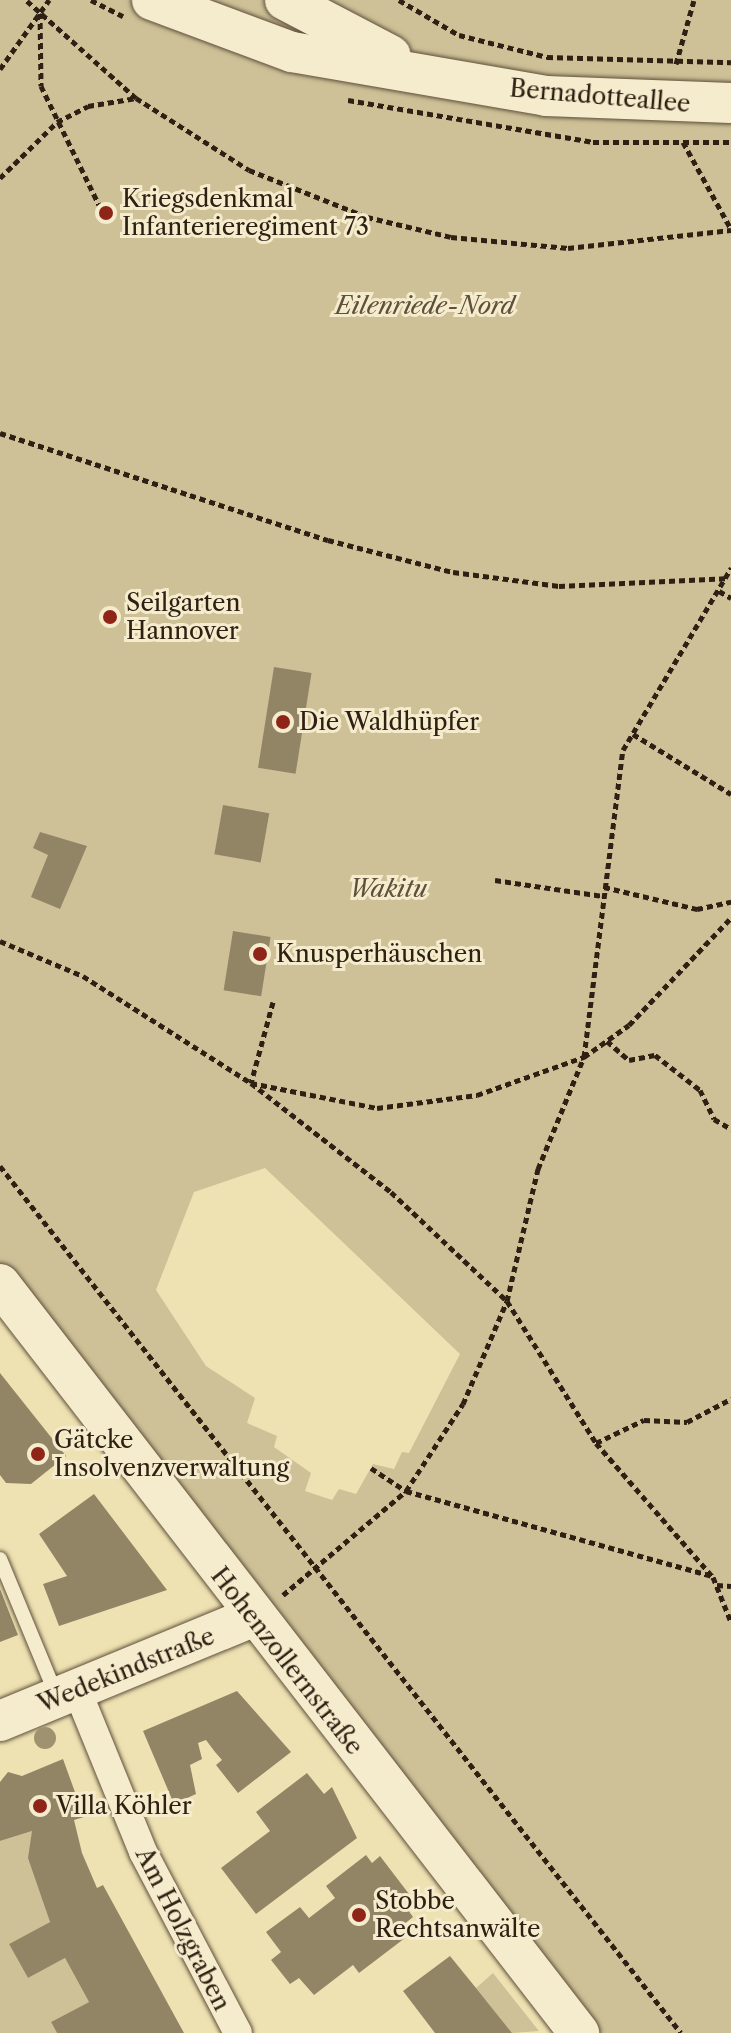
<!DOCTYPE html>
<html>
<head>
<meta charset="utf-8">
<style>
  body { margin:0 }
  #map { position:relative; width:731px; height:2033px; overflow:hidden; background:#efe2b2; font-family:"Libre Caslon Text",serif }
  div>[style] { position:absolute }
  .green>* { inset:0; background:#cec197 }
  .building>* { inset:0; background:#928566; transform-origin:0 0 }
  .path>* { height:5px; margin-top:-2.5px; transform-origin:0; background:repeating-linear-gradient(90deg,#2e2013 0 6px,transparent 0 10px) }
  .roads { filter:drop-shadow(0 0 2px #5e503b) drop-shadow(0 0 2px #5e503b) }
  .lane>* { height:14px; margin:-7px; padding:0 7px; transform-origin:7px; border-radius:7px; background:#f5eccd }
  .street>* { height:28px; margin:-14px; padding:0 14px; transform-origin:14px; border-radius:14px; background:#f5eccd }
  .secondary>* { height:40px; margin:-20px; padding:0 20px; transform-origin:20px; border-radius:20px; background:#f5eccd }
  .trees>* { width:22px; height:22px; margin:-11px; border-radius:50%; background:#9f9271 }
  .dots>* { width:22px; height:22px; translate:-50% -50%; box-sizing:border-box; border:4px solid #f5eccd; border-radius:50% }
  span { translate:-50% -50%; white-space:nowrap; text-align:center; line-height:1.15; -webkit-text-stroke:6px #f5eccd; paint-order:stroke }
  .street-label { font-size:24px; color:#2e2013 }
  .poi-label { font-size:24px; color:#2e2013 }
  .left { translate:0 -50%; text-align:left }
  .park-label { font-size:24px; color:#5e503b; font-style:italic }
</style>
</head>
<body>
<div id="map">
  <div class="green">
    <i style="clip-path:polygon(evenodd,0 0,731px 0,731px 2033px,579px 2033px,0 1284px,0 0,265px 1168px,460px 1354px,409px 1453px,402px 1452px,394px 1469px,373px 1464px,356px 1494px,339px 1489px,332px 1500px,305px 1491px,311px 1473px,274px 1447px,277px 1436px,247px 1423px,255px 1398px,206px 1366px,156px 1290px,194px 1192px,265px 1168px)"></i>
    <i style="clip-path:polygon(32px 1831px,34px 1873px,50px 1922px,9px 1944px,28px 1978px,65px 1958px,89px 2002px,51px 2022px,57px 2033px,0 2033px,0 1841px)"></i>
    <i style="clip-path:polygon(493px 1973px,539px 2031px,512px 2033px,476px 1988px)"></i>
  </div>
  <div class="building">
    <i style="left:274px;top:667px;width:38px;height:102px;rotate:9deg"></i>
    <i style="left:223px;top:805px;width:47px;height:50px;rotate:10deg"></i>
    <i style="clip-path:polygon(40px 832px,87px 846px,60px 909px,31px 897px,48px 855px,33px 848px)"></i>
    <i style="left:233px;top:931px;width:38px;height:60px;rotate:9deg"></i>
    <i style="clip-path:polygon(0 1373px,66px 1456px,31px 1484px,6px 1483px,0 1475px)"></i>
    <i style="clip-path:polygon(94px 1494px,167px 1590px,59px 1626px,43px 1584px,67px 1576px,39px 1534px)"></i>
    <i style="clip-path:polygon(0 1589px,18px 1635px,0 1642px)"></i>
    <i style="clip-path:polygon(237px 1691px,291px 1752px,238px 1793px,216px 1765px,222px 1760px,215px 1752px,206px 1740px,198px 1743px,202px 1759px,190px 1765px,196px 1794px,174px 1804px,143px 1731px)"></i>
    <i style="clip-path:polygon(63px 1759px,84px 1817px,74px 1820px,82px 1853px,97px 1888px,103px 1885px,184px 2033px,57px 2033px,51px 2022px,89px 2002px,65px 1958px,28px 1978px,9px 1944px,50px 1922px,28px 1858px,32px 1831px,0 1841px,0 1782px,8px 1772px,22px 1776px)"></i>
    <i style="clip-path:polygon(307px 1773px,324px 1794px,332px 1787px,357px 1838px,256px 1914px,221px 1868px,270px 1831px,256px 1812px)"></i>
    <i style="clip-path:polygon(366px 1855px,372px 1863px,380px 1856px,409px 1894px,401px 1900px,413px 1917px,398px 1929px,405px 1938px,359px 1973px,353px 1965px,314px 1995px,299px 1978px,290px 1984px,271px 1960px,281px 1952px,266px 1932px,300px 1907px,309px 1918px,335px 1898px,326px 1886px)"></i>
    <i style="clip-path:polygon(450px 1956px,476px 1988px,512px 2033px,435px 2033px,403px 1991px)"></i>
  </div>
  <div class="path">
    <i style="left:91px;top:0;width:36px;rotate:27deg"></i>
    <i style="left:399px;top:0;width:69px;rotate:30.3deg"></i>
    <i style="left:459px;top:35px;width:91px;rotate:14deg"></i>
    <i style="left:547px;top:57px;width:184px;rotate:1.6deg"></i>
    <i style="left:40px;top:13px;width:73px;rotate:89.2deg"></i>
    <i style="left:41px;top:86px;width:132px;rotate:64deg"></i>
    <i style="left:676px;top:64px;width:66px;rotate:-74.3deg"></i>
    <i style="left:0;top:69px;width:85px;rotate:-54.6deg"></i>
    <i style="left:136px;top:98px;width:134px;rotate:32.5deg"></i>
    <i style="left:249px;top:170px;width:127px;rotate:21.7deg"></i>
    <i style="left:367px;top:217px;width:86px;rotate:13.4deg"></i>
    <i style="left:451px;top:237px;width:118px;rotate:5.4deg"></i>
    <i style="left:568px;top:248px;width:164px;rotate:-6.3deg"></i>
    <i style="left:348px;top:100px;width:249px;rotate:9.7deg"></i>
    <i style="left:593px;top:142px;width:138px"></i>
    <i style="left:683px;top:142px;width:99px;rotate:61.1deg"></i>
    <i style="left:0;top:178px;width:80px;rotate:-44.5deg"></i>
    <i style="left:57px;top:122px;width:35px;rotate:-27deg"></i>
    <i style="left:88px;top:106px;width:49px;rotate:-9.5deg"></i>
    <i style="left:136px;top:98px;width:147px;rotate:-138.3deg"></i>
    <i style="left:0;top:433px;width:345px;rotate:18.1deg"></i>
    <i style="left:328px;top:540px;width:129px;rotate:14.4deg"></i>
    <i style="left:453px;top:572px;width:107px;rotate:7.5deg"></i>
    <i style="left:559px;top:586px;width:167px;rotate:-2.7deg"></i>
    <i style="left:719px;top:591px;width:14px;rotate:30deg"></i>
    <i style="left:633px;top:734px;width:115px;rotate:31.5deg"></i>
    <i style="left:495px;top:880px;width:109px;rotate:8.4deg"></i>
    <i style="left:604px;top:887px;width:96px;rotate:13.3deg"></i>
    <i style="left:697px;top:909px;width:35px;rotate:-12deg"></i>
    <i style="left:0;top:941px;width:90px;rotate:22.9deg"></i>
    <i style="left:83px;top:976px;width:199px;rotate:32.5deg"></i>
    <i style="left:251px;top:1083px;width:177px;rotate:37.9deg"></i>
    <i style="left:391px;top:1192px;width:159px;rotate:43.2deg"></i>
    <i style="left:507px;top:1301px;width:168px;rotate:57.9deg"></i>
    <i style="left:596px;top:1443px;width:178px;rotate:48.9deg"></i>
    <i style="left:713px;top:1577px;width:48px;rotate:68.2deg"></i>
    <i style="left:273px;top:1002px;width:84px;rotate:105.2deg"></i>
    <i style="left:251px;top:1083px;width:128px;rotate:11.2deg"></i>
    <i style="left:377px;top:1108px;width:101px;rotate:-7.4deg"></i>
    <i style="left:477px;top:1095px;width:114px;rotate:-19.6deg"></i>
    <i style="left:584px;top:1057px;width:55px;rotate:-35.4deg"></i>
    <i style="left:629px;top:1025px;width:148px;rotate:-46.4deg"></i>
    <i style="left:607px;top:1041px;width:29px;rotate:41deg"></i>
    <i style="left:629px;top:1060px;width:26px;rotate:-11deg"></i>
    <i style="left:655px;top:1055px;width:57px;rotate:37.9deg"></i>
    <i style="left:700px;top:1090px;width:32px;rotate:64deg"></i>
    <i style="left:714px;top:1119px;width:20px;rotate:30deg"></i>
    <i style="left:0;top:1166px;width:1102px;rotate:51.85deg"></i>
    <i style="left:596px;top:1443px;width:53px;rotate:-25.6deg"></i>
    <i style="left:644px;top:1420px;width:43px;rotate:2.7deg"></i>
    <i style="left:687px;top:1422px;width:50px;rotate:-27.6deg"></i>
    <i style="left:371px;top:1468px;width:42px;rotate:33.3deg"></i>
    <i style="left:406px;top:1491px;width:318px;rotate:15.5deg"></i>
    <i style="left:717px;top:1585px;width:14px;rotate:4deg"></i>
    <i style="left:283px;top:1595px;width:161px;rotate:-40.2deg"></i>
    <i style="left:406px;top:1491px;width:104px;rotate:-56.8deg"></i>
    <i style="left:463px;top:1404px;width:112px;rotate:-66.9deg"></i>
    <i style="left:507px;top:1301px;width:136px;rotate:-76.8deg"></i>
    <i style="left:538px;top:1169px;width:121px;rotate:-67.7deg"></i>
    <i style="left:584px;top:1057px;width:309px;rotate:-82.8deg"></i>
    <i style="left:623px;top:750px;width:212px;rotate:-59.3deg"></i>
  </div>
  <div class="roads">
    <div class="lane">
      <i style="left:0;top:1559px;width:146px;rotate:67.5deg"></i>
    </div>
    <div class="street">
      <i style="left:77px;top:1690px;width:175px;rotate:67.8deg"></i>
      <i style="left:143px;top:1852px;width:204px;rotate:62.3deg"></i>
    </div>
    <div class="secondary">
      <i style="left:152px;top:0;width:149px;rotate:20.4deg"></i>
      <i style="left:292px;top:52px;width:258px;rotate:9.8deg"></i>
      <i style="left:546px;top:96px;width:185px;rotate:2.2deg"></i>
      <i style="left:285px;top:0;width:119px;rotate:27.6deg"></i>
      <i style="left:0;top:1284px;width:947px;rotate:52.29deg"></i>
      <i style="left:0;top:1721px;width:273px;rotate:-22.4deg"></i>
    </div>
  </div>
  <div class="trees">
    <i style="left:45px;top:1738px"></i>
  </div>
  <div class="dots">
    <i style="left:106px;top:213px;background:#8f2418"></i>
    <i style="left:110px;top:617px;background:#8f2418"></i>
    <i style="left:283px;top:722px;background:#8f2418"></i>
    <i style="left:260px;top:954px;background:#8f2418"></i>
    <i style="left:38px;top:1454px;background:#8f2418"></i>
    <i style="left:40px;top:1806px;background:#8f2418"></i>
    <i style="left:359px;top:1915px;background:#8f2418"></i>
  </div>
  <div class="street-label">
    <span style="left:600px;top:96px;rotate:5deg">Bernadotteallee</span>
    <span style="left:287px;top:1661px;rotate:52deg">Hohenzollernstraße</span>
    <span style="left:126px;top:1670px;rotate:-22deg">Wedekindstraße</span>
    <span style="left:183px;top:1929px;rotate:63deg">Am Holzgraben</span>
  </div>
  <div class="poi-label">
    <span class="left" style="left:122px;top:213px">Kriegsdenkmal<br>Infanterieregiment 73</span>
    <span class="left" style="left:126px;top:617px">Seilgarten<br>Hannover</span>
    <span class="left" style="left:299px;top:722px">Die Waldhüpfer</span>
    <span class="left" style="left:276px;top:954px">Knusperhäuschen</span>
    <span class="left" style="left:54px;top:1454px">Gätcke<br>Insolvenzverwaltung</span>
    <span class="left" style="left:56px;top:1806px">Villa Köhler</span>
    <span class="left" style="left:375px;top:1915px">Stobbe<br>Rechtsanwälte</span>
  </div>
  <div class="park-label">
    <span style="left:425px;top:306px">Eilenriede-Nord</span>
    <span style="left:388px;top:889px">Wakitu</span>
  </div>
</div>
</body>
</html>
